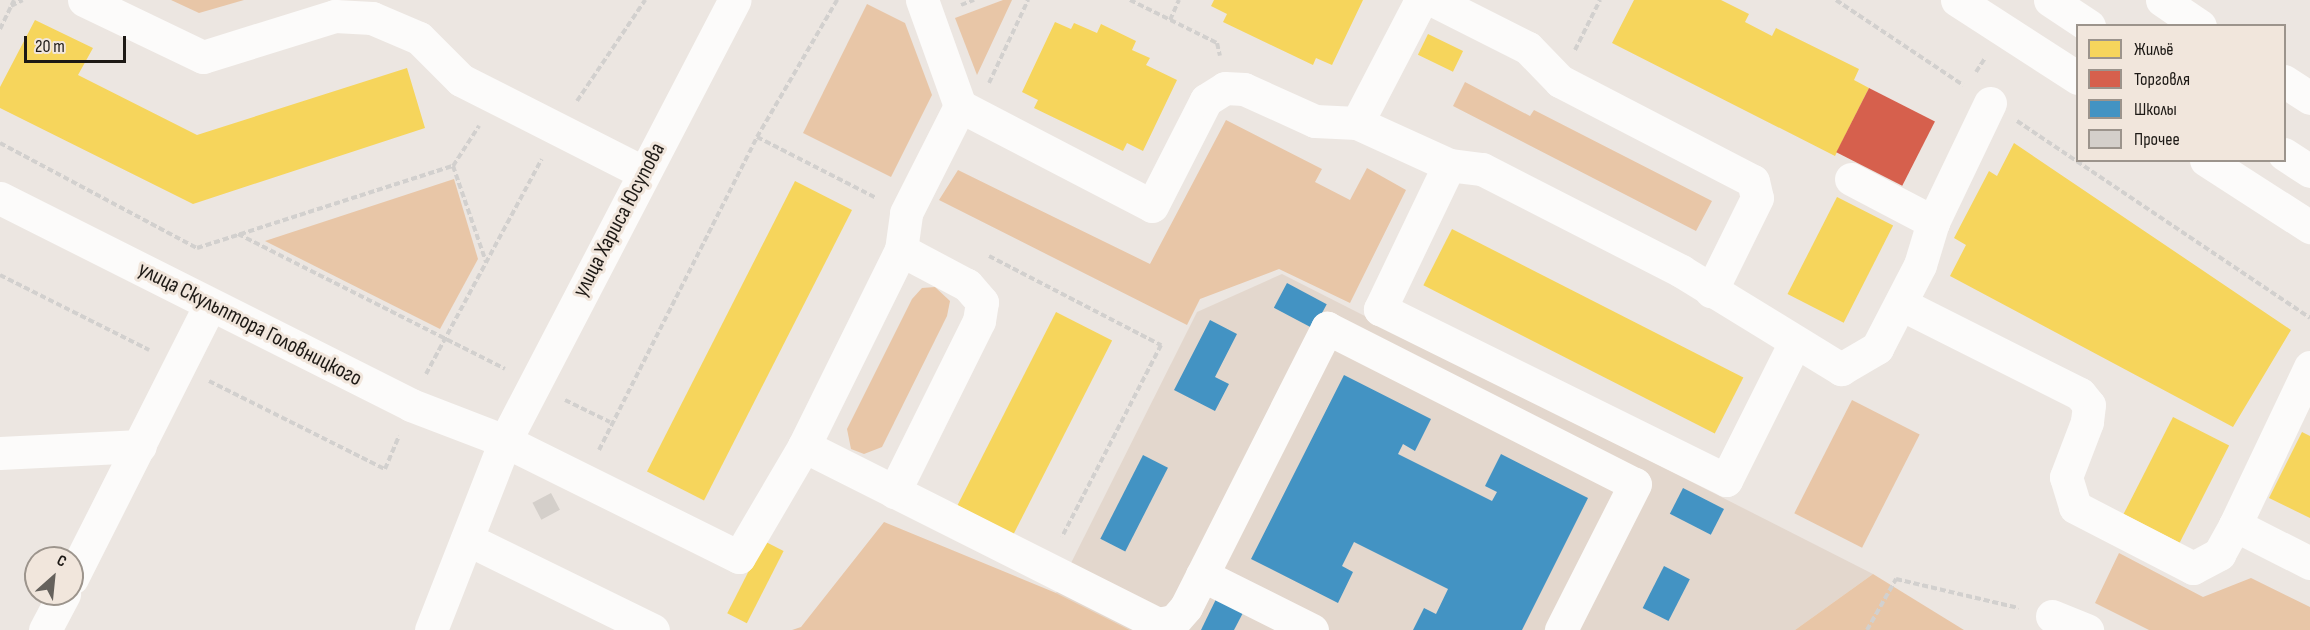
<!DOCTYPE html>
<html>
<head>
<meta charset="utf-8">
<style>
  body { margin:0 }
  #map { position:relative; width:2310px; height:630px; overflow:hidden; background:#ece6e1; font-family:"Sofia Sans Condensed",sans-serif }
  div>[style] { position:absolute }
  .built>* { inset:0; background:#e3d7cd }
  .green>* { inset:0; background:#e8c6a7; transform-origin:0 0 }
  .homes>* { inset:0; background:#f6d55c; transform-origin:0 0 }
  .shops>* { inset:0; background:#d6604d; transform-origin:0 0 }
  .schools>* { inset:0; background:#4393c3; transform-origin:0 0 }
  .building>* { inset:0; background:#d4cfca; transform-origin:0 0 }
  .path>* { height:4px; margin-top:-2px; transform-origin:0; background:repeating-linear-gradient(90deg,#d2d0ce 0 6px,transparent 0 9px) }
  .minor>* { height:33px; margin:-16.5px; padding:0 16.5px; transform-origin:16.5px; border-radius:16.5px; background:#fcfbfa }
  span { translate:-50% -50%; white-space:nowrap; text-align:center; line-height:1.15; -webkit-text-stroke:6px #f1e6dc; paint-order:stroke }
  .street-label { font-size:22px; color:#1d1915 }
  .legend { position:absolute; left:2076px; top:24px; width:210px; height:138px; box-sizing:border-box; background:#f1e6dc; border:2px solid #9c948c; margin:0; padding:8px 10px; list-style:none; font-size:18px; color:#1d1915 }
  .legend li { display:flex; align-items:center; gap:12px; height:30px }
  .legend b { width:30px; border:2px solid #9c948c }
  .north { position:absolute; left:24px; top:546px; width:60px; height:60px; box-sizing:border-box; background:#f1e6dc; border:2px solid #9c948c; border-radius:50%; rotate:27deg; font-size:16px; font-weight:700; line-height:24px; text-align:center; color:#1d1915 }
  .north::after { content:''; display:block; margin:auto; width:21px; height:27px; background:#65615c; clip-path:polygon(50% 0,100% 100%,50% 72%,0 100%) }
  .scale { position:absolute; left:24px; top:36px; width:102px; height:27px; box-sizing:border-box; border:3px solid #1d1915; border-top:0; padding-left:8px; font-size:18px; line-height:21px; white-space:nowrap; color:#1d1915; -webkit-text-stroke:4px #f1e6dc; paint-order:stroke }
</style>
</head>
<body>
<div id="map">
  <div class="built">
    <i style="clip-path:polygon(1282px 274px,1873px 574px,1795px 630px,1130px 630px,1056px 593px,1197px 312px)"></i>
  </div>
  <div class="green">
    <i style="clip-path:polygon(171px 0,244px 0,199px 13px)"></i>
    <i style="clip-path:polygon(1003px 0,1012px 0,977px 75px,955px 18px)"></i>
    <i style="clip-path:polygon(867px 4px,905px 23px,932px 95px,891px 177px,803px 133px)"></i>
    <i style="clip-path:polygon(1465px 82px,1530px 116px,1534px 110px,1712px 201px,1696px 231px,1453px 106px)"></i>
    <i style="clip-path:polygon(1226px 120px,1322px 169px,1315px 182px,1350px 200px,1367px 168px,1406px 190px,1350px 303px,1279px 269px,1200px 299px,1187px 325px,939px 200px,958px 170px,1150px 264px)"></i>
    <i style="clip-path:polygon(454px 179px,478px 259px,440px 329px,265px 241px)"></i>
    <i style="clip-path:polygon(935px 287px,950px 301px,947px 316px,882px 447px,864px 454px,851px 449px,847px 429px,912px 299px,922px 288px)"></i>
    <i style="left:1852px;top:400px;width:76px;height:127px;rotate:27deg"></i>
    <i style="clip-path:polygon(884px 522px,1056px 593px,1130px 630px,792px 630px,801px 627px)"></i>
    <i style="clip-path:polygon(2119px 553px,2203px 597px,2251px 578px,2310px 607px,2310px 630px,2149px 630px,2095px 603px)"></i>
    <i style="clip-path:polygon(1873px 574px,1964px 630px,1795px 630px)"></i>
  </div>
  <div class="homes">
    <i style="clip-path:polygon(1214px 0,1363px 0,1332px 65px,1316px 58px,1313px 65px,1223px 22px,1227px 14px,1211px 6px)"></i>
    <i style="clip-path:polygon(1634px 0,1721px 0,1749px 14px,1745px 22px,1772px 36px,1776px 28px,1859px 69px,1854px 80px,1869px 88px,1835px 156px,1612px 43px)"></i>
    <i style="clip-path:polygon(35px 20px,93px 48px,78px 75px,197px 135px,407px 68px,425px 128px,193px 204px,0 108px,0 87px)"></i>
    <i style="clip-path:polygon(1055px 22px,1071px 29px,1074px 23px,1097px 33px,1101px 24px,1136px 41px,1132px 50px,1150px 58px,1146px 65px,1177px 80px,1143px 151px,1127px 143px,1123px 151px,1034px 108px,1038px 100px,1022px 92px)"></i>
    <i style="left:1428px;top:34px;width:39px;height:23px;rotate:26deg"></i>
    <i style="clip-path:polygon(2014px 143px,2291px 330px,2233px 427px,1950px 276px,1966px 245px,1954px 238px,1989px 171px,1997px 176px)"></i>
    <i style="left:795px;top:181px;width:64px;height:326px;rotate:27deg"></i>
    <i style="left:1837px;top:197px;width:63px;height:109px;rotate:27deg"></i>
    <i style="left:1452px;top:229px;width:327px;height:63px;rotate:27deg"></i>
    <i style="left:1056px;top:312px;width:63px;height:217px;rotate:27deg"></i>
    <i style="left:2173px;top:417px;width:63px;height:109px;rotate:27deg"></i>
    <i style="clip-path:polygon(2302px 432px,2310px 436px,2310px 518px,2269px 498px)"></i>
    <i style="left:764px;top:541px;width:22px;height:81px;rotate:27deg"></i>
  </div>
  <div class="shops">
    <i style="left:1869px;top:88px;width:74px;height:72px;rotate:27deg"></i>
  </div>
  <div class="schools">
    <i style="left:1287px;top:283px;width:45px;height:28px;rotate:28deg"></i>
    <i style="clip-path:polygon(1210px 320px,1237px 334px,1215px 377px,1229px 384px,1215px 411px,1174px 390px)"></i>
    <i style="clip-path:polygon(1344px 375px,1431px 419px,1415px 451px,1403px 444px,1398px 454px,1492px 501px,1497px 492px,1485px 486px,1501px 454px,1588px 498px,1522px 630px,1413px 630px,1424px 608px,1436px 614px,1448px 589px,1354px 542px,1342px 566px,1353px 572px,1338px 603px,1251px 559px)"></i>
    <i style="left:1143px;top:455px;width:28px;height:94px;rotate:27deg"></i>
    <i style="left:1683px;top:488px;width:46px;height:29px;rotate:27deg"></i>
    <i style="left:1664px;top:566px;width:29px;height:47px;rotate:27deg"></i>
    <i style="clip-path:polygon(1218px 595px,1245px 609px,1234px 630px,1201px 630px)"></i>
  </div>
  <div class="building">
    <i style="left:551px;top:493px;width:19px;height:21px;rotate:62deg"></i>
  </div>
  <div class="path">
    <i style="left:1130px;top:0;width:97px;rotate:26.3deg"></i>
    <i style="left:1217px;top:43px;width:13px;rotate:77deg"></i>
    <i style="left:1836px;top:0;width:153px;rotate:33.8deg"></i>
    <i style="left:961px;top:5px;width:14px;rotate:-21deg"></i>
    <i style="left:11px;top:6px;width:13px;rotate:-27deg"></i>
    <i style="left:1170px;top:20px;width:22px;rotate:-66deg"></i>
    <i style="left:0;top:29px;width:32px;rotate:-64deg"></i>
    <i style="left:1575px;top:50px;width:56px;rotate:-63.4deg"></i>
    <i style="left:1976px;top:72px;width:17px;rotate:-57deg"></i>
    <i style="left:989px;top:83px;width:92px;rotate:-64.8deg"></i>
    <i style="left:577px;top:101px;width:122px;rotate:-56deg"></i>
    <i style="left:2017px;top:121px;width:353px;rotate:33.9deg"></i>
    <i style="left:757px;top:137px;width:134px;rotate:27.1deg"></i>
    <i style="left:0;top:143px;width:223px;rotate:28.1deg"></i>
    <i style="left:197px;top:248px;width:269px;rotate:-17.8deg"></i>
    <i style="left:453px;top:166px;width:48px;rotate:-57deg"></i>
    <i style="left:453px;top:166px;width:102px;rotate:71deg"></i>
    <i style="left:238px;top:234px;width:299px;rotate:26.8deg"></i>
    <i style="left:989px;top:256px;width:194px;rotate:27.4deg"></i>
    <i style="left:1161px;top:345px;width:216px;rotate:117.3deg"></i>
    <i style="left:0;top:275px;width:167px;rotate:26.7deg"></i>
    <i style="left:426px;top:374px;width:244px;rotate:-61.7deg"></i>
    <i style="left:209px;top:381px;width:197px;rotate:26.6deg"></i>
    <i style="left:385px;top:469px;width:36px;rotate:-67deg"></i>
    <i style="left:565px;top:400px;width:50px;rotate:26.1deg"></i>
    <i style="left:599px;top:450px;width:351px;rotate:-63.2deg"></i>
    <i style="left:757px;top:137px;width:159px;rotate:-59.7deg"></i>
    <i style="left:1867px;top:630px;width:59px;rotate:-60.4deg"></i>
    <i style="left:1896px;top:579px;width:126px;rotate:13.3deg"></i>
  </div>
  <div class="minor">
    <i style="left:84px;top:0;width:132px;rotate:25.6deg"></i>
    <i style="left:203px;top:57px;width:138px;rotate:-17.3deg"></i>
    <i style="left:335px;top:16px;width:37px;rotate:3deg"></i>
    <i style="left:372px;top:18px;width:51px;rotate:23.1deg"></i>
    <i style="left:419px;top:38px;width:59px;rotate:45deg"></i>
    <i style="left:461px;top:80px;width:205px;rotate:26.9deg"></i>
    <i style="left:1433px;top:0;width:106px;rotate:26.8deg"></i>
    <i style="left:1528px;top:48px;width:46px;rotate:45.9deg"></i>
    <i style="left:1560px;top:81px;width:217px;rotate:27.4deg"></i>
    <i style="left:1753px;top:181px;width:17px;rotate:77deg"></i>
    <i style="left:1757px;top:198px;width:104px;rotate:116.3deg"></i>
    <i style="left:1957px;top:0;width:144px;rotate:32.8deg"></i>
    <i style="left:2050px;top:0;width:47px;rotate:33.7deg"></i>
    <i style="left:2162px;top:0;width:46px;rotate:34.4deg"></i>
    <i style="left:2284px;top:81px;width:31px;rotate:33deg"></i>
    <i style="left:960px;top:106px;width:216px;rotate:27.5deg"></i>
    <i style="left:1152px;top:206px;width:119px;rotate:-63deg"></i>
    <i style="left:1206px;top:100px;width:22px;rotate:-32deg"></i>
    <i style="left:1225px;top:88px;width:19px;rotate:3deg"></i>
    <i style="left:1244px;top:89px;width:78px;rotate:24.3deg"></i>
    <i style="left:1315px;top:121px;width:42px;rotate:2.7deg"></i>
    <i style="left:1357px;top:123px;width:101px;rotate:24.5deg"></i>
    <i style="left:1449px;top:165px;width:33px;rotate:7deg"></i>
    <i style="left:1482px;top:169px;width:224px;rotate:27.1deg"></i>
    <i style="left:1681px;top:271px;width:188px;rotate:31.5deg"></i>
    <i style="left:1841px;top:369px;width:42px;rotate:-30.3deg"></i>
    <i style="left:1877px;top:348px;width:93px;rotate:-62.6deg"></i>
    <i style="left:1920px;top:265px;width:45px;rotate:-73.2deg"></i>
    <i style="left:1933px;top:222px;width:132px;rotate:-64.4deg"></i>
    <i style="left:1357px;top:123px;width:139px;rotate:-62.5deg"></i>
    <i style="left:2284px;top:154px;width:31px;rotate:33deg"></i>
    <i style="left:2206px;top:160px;width:124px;rotate:32.8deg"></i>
    <i style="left:1449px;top:165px;width:160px;rotate:115.6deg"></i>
    <i style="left:1380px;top:309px;width:386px;rotate:26.3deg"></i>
    <i style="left:1726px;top:480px;width:152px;rotate:-63.4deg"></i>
    <i style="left:1851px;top:179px;width:93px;rotate:27.7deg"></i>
    <i style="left:0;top:198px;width:460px;rotate:26.7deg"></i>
    <i style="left:411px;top:405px;width:101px;rotate:21deg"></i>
    <i style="left:505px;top:441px;width:261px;rotate:26.4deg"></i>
    <i style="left:739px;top:557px;width:129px;rotate:-59.6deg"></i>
    <i style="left:804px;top:446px;width:219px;rotate:-63.7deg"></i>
    <i style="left:901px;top:250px;width:37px;rotate:-82deg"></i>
    <i style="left:906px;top:213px;width:120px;rotate:-63.2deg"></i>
    <i style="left:960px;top:106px;width:113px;rotate:-109.7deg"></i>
    <i style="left:1901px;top:304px;width:200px;rotate:26.7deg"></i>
    <i style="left:2080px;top:394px;width:14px;rotate:51deg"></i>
    <i style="left:2089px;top:405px;width:17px;rotate:97deg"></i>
    <i style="left:2087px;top:422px;width:59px;rotate:110.9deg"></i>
    <i style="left:2066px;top:477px;width:31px;rotate:73deg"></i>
    <i style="left:2075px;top:507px;width:133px;rotate:27.3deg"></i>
    <i style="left:2193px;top:568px;width:30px;rotate:-28deg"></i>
    <i style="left:2219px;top:554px;width:33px;rotate:-61deg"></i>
    <i style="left:2235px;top:525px;width:84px;rotate:26.9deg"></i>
    <i style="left:804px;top:446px;width:396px;rotate:26.7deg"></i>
    <i style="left:1158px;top:624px;width:16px;rotate:-11deg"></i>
    <i style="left:1174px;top:621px;width:18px;rotate:-49deg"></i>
    <i style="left:1186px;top:607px;width:313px;rotate:-63.2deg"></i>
    <i style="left:1327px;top:328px;width:345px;rotate:26.9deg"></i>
    <i style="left:1635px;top:484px;width:164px;rotate:116.9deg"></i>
    <i style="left:0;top:453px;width:140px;rotate:-2.9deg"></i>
    <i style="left:894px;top:492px;width:191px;rotate:-63.6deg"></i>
    <i style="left:979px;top:321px;width:19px;rotate:-81deg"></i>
    <i style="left:982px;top:302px;width:23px;rotate:-131deg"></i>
    <i style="left:967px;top:285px;width:75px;rotate:-152.1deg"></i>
    <i style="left:2235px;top:525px;width:175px;rotate:-64.6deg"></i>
    <i style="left:467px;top:539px;width:207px;rotate:26.1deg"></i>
    <i style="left:1202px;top:575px;width:123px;rotate:26.6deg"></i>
    <i style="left:72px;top:578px;width:306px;rotate:-63.2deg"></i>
    <i style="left:2052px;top:616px;width:38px;rotate:22deg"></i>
    <i style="left:45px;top:630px;width:41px;rotate:-62.2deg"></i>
    <i style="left:431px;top:630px;width:203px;rotate:-68.6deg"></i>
    <i style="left:505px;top:441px;width:497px;rotate:-62.5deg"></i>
  </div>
  <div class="street-label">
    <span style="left:619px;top:220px;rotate:-62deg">улица Хариса Юсупова</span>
    <span style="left:250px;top:324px;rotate:27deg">улица Скульптора Головницкого</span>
  </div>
  <ul class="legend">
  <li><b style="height:16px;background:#f6d55c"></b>Жильё</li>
  <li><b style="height:16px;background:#d6604d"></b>Торговля</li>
  <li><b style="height:16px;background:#4393c3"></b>Школы</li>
  <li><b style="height:16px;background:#d4cfca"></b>Прочее</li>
  </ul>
  <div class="north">С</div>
  <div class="scale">20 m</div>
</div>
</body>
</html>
